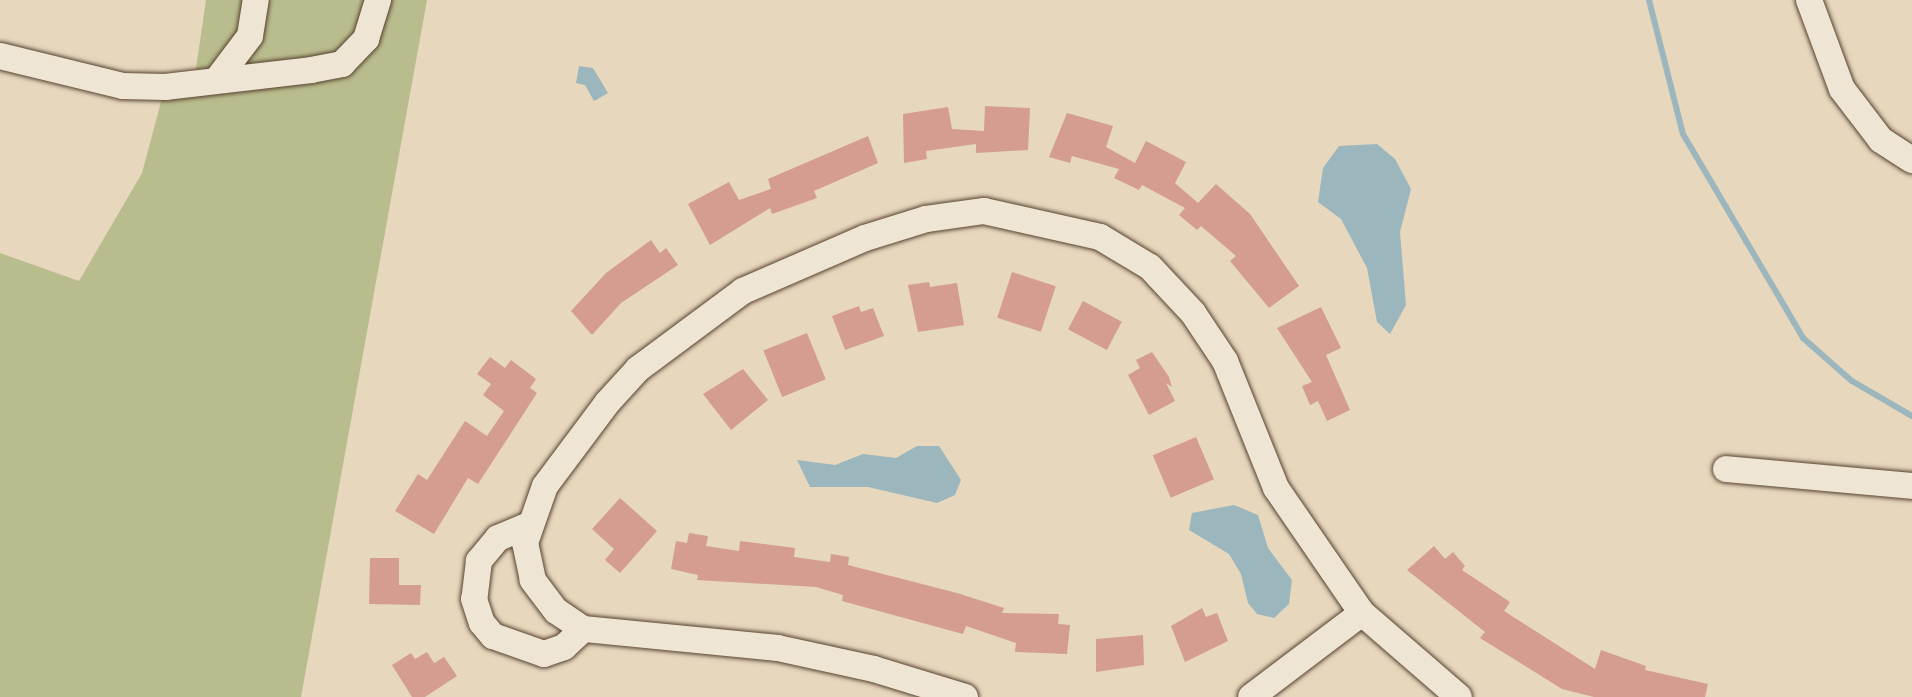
<!DOCTYPE html>
<html>
<head>
<meta charset="utf-8">
<style>
  body { margin:0 }
  #map { position:relative; width:1912px; height:697px; overflow:hidden; background:#e6d7bd; font-family:Cardo,serif }
  div>[style] { position:absolute }
  .green>* { inset:0; background:#b9bd8e }
  .water>* { inset:0; background:#9cb6bd }
  .stream>* { height:6px; margin:-3px; padding:0 3px; transform-origin:3px; border-radius:3px; background:#9cb6bd }
  .building>* { inset:0; background:#d49d90; transform-origin:0 0 }
  .roads { filter:drop-shadow(0 0 2px #58422f) drop-shadow(0 0 2px #58422f) }
  .minor>* { height:26px; margin:-13px; padding:0 13px; transform-origin:13px; border-radius:13px; background:#efe5d4 }
  span { translate:-50% -50%; white-space:nowrap; text-align:center; line-height:1.15; -webkit-text-stroke:7px #efe5d4; paint-order:stroke }
</style>
</head>
<body>
<div id="map">
  <div class="green">
    <i style="clip-path:polygon(206px 0,427px 0,301px 697px,0 697px,0 253px,79px 281px,142px 173px,165px 87px,194px 82px)"></i>
  </div>
  <div class="water">
    <i style="clip-path:polygon(579px 66px,593px 68px,608px 93px,594px 101px,585px 85px,576px 83px)"></i>
    <i style="clip-path:polygon(1377px 144px,1395px 159px,1411px 189px,1400px 232px,1406px 305px,1390px 334px,1377px 322px,1367px 268px,1341px 219px,1318px 202px,1323px 168px,1339px 146px)"></i>
    <i style="clip-path:polygon(917px 446px,939px 446px,961px 480px,955px 495px,937px 503px,868px 487px,810px 487px,797px 460px,835px 465px,863px 454px,896px 458px)"></i>
    <i style="clip-path:polygon(1234px 505px,1258px 515px,1268px 548px,1292px 580px,1289px 604px,1274px 618px,1257px 614px,1248px 603px,1241px 574px,1229px 554px,1189px 530px,1192px 513px)"></i>
  </div>
  <div class="stream">
    <i style="left:1649px;top:0;width:138px;rotate:75.8deg"></i>
    <i style="left:1683px;top:134px;width:237px;rotate:59.5deg"></i>
    <i style="left:1803px;top:338px;width:65px;rotate:41.3deg"></i>
    <i style="left:1852px;top:381px;width:69px;rotate:30.3deg"></i>
  </div>
  <div class="building">
    <i style="clip-path:polygon(985px 106px,1030px 108px,1028px 150px,976px 153px,976px 144px,926px 151px,927px 159px,904px 163px,903px 114px,948px 107px,952px 129px,984px 131px)"></i>
    <i style="clip-path:polygon(1067px 113px,1113px 126px,1106px 147px,1135px 163px,1146px 141px,1186px 162px,1175px 183px,1198px 203px,1216px 184px,1250px 214px,1299px 286px,1269px 308px,1230px 261px,1236px 256px,1201px 226px,1197px 230px,1179px 215px,1185px 208px,1142px 185px,1139px 190px,1114px 178px,1119px 169px,1072px 156px,1070px 163px,1049px 157px)"></i>
    <i style="clip-path:polygon(868px 136px,878px 163px,814px 191px,817px 198px,772px 214px,770px 208px,710px 245px,688px 204px,729px 182px,739px 200px,771px 189px,768px 179px)"></i>
    <i style="clip-path:polygon(651px 240px,660px 253px,666px 248px,678px 265px,621px 303px,592px 335px,571px 311px,606px 273px)"></i>
    <i style="left:1012px;top:272px;width:46px;height:48px;rotate:18deg"></i>
    <i style="clip-path:polygon(929px 282px,930px 287px,957px 283px,964px 325px,918px 332px,908px 285px)"></i>
    <i style="left:1083px;top:301px;width:44px;height:32px;rotate:28deg"></i>
    <i style="clip-path:polygon(859px 306px,861px 312px,873px 308px,884px 336px,845px 350px,832px 316px)"></i>
    <i style="clip-path:polygon(1321px 307px,1341px 348px,1326px 355px,1350px 410px,1327px 421px,1318px 401px,1310px 405px,1302px 386px,1312px 382px,1277px 328px)"></i>
    <i style="left:807px;top:333px;width:50px;height:47px;rotate:68deg"></i>
    <i style="clip-path:polygon(1152px 352px,1169px 377px,1172px 387px,1166px 383px,1175px 401px,1149px 415px,1128px 375px,1140px 368px,1136px 360px)"></i>
    <i style="clip-path:polygon(490px 357px,505px 368px,511px 360px,536px 379px,530px 388px,537px 393px,478px 484px,468px 478px,434px 534px,395px 511px,418px 474px,427px 480px,465px 421px,487px 436px,504px 411px,483px 395px,491px 384px,477px 374px)"></i>
    <i style="clip-path:polygon(743px 369px,768px 400px,731px 430px,703px 394px)"></i>
    <i style="left:1196px;top:437px;width:46px;height:47px;rotate:67deg"></i>
    <i style="clip-path:polygon(620px 498px,657px 531px,620px 573px,605px 560px,614px 549px,592px 529px)"></i>
    <i style="clip-path:polygon(689px 533px,708px 536px,706px 546px,739px 551px,740px 541px,795px 548px,794px 557px,830px 562px,831px 554px,849px 557px,848px 565px,957px 593px,1004px 608px,1002px 613px,1059px 614px,1058px 624px,1070px 625px,1067px 654px,1015px 652px,1016px 643px,966px 626px,963px 634px,842px 601px,843px 595px,816px 587px,697px 580px,698px 575px,671px 569px,676px 541px,687px 543px)"></i>
    <i style="clip-path:polygon(1434px 546px,1445px 559px,1453px 552px,1465px 566px,1462px 570px,1510px 602px,1504px 611px,1595px 669px,1601px 650px,1646px 666px,1645px 670px,1708px 684px,1705px 697px,1594px 697px,1562px 689px,1480px 638px,1485px 632px,1407px 570px)"></i>
    <i style="clip-path:polygon(370px 558px,399px 558px,399px 585px,421px 585px,420px 605px,369px 604px)"></i>
    <i style="clip-path:polygon(1202px 608px,1206px 617px,1217px 613px,1228px 641px,1185px 662px,1171px 626px)"></i>
    <i style="clip-path:polygon(1143px 635px,1144px 665px,1096px 672px,1096px 639px)"></i>
    <i style="clip-path:polygon(427px 652px,434px 663px,444px 657px,457px 676px,425px 697px,412px 697px,392px 665px,411px 653px,415px 659px)"></i>
  </div>
  <div class="roads">
    <div class="minor">
      <i style="left:1809px;top:0;width:95px;rotate:69.7deg"></i>
      <i style="left:1842px;top:89px;width:64px;rotate:52.6deg"></i>
      <i style="left:1881px;top:140px;width:37px;rotate:33deg"></i>
      <i style="left:0;top:56px;width:127px;rotate:13.7deg"></i>
      <i style="left:123px;top:86px;width:42px;rotate:1.4deg"></i>
      <i style="left:165px;top:87px;width:147px;rotate:-6.6deg"></i>
      <i style="left:311px;top:70px;width:32px;rotate:-11deg"></i>
      <i style="left:342px;top:64px;width:35px;rotate:-46deg"></i>
      <i style="left:366px;top:39px;width:41px;rotate:-72.9deg"></i>
      <i style="left:219px;top:77px;width:51px;rotate:-52.9deg"></i>
      <i style="left:250px;top:36px;width:36px;rotate:-81deg"></i>
      <i style="left:1726px;top:469px;width:187px;rotate:5.2deg"></i>
      <i style="left:529px;top:525px;width:34px;rotate:157deg"></i>
      <i style="left:498px;top:538px;width:30px;rotate:130deg"></i>
      <i style="left:479px;top:561px;width:38px;rotate:97deg"></i>
      <i style="left:474px;top:599px;width:25px;rotate:72deg"></i>
      <i style="left:482px;top:623px;width:17px;rotate:50deg"></i>
      <i style="left:493px;top:636px;width:54px;rotate:19.4deg"></i>
      <i style="left:544px;top:654px;width:21px;rotate:-19deg"></i>
      <i style="left:564px;top:647px;width:26px;rotate:-43deg"></i>
      <i style="left:1362px;top:613px;width:128px;rotate:40.9deg"></i>
      <i style="left:965px;top:697px;width:95px;rotate:-162.9deg"></i>
      <i style="left:874px;top:669px;width:98px;rotate:-167.7deg"></i>
      <i style="left:778px;top:648px;width:196px;rotate:-174.4deg"></i>
      <i style="left:583px;top:629px;width:32px;rotate:-146deg"></i>
      <i style="left:556px;top:611px;width:39px;rotate:-127deg"></i>
      <i style="left:533px;top:580px;width:38px;rotate:-102deg"></i>
      <i style="left:525px;top:543px;width:60px;rotate:-70.7deg"></i>
      <i style="left:545px;top:486px;width:104px;rotate:-53.2deg"></i>
      <i style="left:607px;top:403px;width:46px;rotate:-47.6deg"></i>
      <i style="left:638px;top:369px;width:131px;rotate:-36.6deg"></i>
      <i style="left:743px;top:291px;width:133px;rotate:-23.5deg"></i>
      <i style="left:865px;top:238px;width:64px;rotate:-17.3deg"></i>
      <i style="left:926px;top:219px;width:59px;rotate:-7.9deg"></i>
      <i style="left:984px;top:211px;width:119px;rotate:12.6deg"></i>
      <i style="left:1100px;top:237px;width:58px;rotate:31deg"></i>
      <i style="left:1150px;top:267px;width:63px;rotate:46.9deg"></i>
      <i style="left:1193px;top:313px;width:58px;rotate:56.3deg"></i>
      <i style="left:1225px;top:361px;width:137px;rotate:68.1deg"></i>
      <i style="left:1276px;top:488px;width:152px;rotate:55.5deg"></i>
      <i style="left:1362px;top:613px;width:139px;rotate:142.9deg"></i>
    </div>
  </div>
</div>
</body>
</html>
